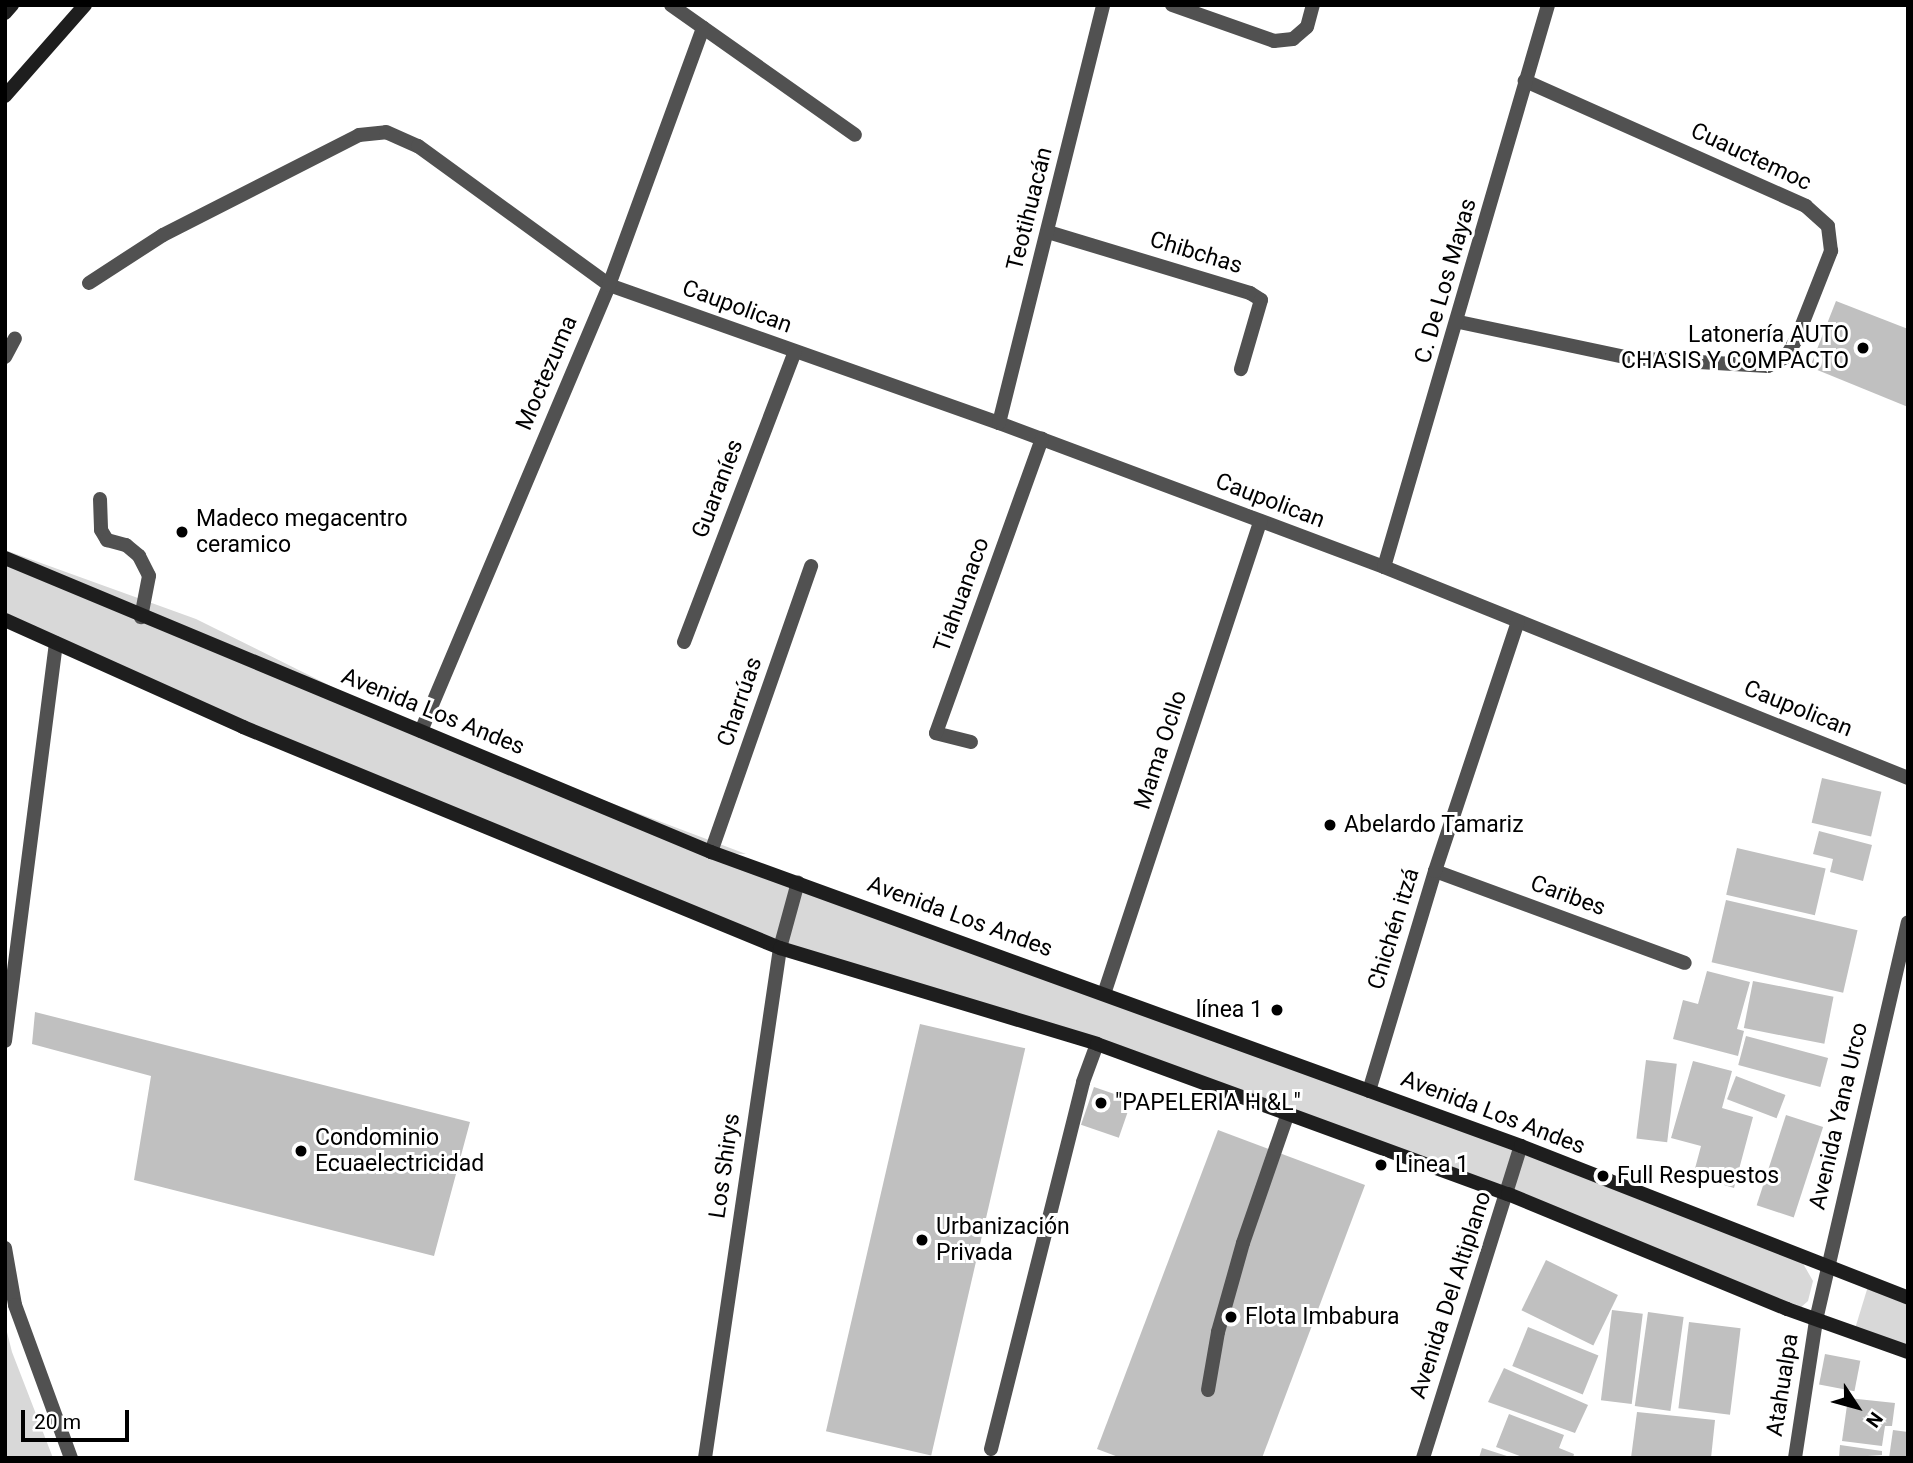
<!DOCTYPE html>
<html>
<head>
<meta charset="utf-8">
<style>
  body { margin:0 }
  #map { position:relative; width:1913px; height:1463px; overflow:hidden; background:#fff; font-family:Roboto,sans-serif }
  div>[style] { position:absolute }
  .green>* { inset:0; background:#d8d8d8 }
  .building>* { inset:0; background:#c0c0c0; transform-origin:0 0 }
  .service>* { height:14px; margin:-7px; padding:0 7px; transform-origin:7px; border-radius:7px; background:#515151 }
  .minor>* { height:14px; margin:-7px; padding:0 7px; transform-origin:7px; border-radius:7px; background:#515151 }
  .tertiary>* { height:14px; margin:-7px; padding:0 7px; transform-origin:7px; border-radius:7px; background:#515151 }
  .secondary>* { height:14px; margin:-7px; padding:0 7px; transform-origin:7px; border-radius:7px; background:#1e1e1e }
  .dots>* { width:19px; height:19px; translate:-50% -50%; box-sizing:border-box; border:4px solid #fff; border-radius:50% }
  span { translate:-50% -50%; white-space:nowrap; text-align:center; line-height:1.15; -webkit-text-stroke:6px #fff; paint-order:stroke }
  .street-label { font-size:23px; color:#000 }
  .poi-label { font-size:23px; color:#000 }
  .right { translate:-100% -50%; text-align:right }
  .left { translate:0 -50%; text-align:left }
  .frame { position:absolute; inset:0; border:7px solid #000; pointer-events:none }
  .north { position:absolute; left:1822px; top:1372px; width:70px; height:70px; -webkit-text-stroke:5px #fff; paint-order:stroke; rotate:126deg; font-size:19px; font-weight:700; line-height:28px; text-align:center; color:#000 }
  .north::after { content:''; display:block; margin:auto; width:24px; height:32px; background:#000; clip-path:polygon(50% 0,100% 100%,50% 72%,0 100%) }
  .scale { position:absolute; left:21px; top:1410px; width:108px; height:32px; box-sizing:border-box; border:4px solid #000; border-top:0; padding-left:9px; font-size:21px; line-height:24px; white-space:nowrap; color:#000; -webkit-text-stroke:5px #fff; paint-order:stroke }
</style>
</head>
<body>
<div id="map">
  <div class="green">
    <i style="clip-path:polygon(5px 550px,196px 619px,421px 731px,746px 854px,715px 853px,1521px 1146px,1801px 1260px,1813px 1281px,1808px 1301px,1799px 1309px,1508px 1194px,1097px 1044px,780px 948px,5px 620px)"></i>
    <i style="clip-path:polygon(1869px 1283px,1908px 1298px,1908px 1352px,1854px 1332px)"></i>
    <i style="clip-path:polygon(5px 1324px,12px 1352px,53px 1458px,5px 1458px)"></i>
  </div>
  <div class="building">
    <i style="clip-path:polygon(1836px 301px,1908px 329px,1908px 407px,1810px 367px)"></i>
    <i style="left:1822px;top:778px;width:61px;height:46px;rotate:13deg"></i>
    <i style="clip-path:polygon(1819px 831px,1872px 845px,1863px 881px,1830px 872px,1833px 859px,1813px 854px)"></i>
    <i style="left:1737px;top:848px;width:91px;height:48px;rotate:13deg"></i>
    <i style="left:1726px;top:900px;width:135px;height:64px;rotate:13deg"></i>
    <i style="clip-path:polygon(1707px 971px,1750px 982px,1737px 1029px,1744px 1031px,1738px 1056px,1673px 1039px,1683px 1000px,1698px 1004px)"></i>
    <i style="left:1753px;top:981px;width:82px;height:48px;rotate:11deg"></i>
    <i style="clip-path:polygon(35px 1012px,470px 1122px,434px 1256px,134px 1180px,151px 1076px,32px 1044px)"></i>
    <i style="left:920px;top:1024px;width:108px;height:418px;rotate:13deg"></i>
    <i style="left:1746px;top:1036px;width:85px;height:30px;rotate:15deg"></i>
    <i style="left:1646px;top:1060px;width:31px;height:79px;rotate:7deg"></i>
    <i style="clip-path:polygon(1693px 1061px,1732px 1071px,1722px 1108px,1753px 1117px,1734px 1188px,1693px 1176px,1701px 1146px,1671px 1138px)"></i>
    <i style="left:1736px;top:1076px;width:53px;height:25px;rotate:21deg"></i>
    <i style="left:1094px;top:1087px;width:40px;height:40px;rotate:19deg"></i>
    <i style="left:1786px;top:1115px;width:39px;height:95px;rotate:18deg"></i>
    <i style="clip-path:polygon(1218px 1130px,1365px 1185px,1262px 1458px,1121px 1458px,1097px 1449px)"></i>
    <i style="left:1546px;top:1260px;width:80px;height:56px;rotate:26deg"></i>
    <i style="left:1612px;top:1310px;width:31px;height:91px;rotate:7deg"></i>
    <i style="left:1648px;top:1312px;width:36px;height:95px;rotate:8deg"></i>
    <i style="left:1689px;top:1322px;width:52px;height:87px;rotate:7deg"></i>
    <i style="left:1528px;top:1327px;width:76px;height:42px;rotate:22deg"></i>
    <i style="left:1825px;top:1354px;width:36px;height:31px;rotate:11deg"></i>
    <i style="clip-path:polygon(1504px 1368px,1588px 1405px,1575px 1433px,1488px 1402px)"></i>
    <i style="clip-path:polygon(1848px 1398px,1895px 1403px,1892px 1426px,1885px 1426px,1882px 1446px,1842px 1441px)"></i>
    <i style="clip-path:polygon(1637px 1412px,1715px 1420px,1711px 1458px,1631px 1458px)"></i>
    <i style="clip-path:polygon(1509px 1414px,1564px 1435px,1559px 1448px,1574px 1454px,1573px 1458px,1525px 1458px,1496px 1447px)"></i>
    <i style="clip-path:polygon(1893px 1430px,1908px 1432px,1908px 1458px,1889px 1458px)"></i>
    <i style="clip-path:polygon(1840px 1445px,1882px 1451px,1882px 1455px,1839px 1458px)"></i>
    <i style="clip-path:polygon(1482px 1448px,1510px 1457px,1510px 1458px,1479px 1458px)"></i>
  </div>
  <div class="service">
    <i style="left:5px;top:357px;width:21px;rotate:-62deg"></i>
    <i style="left:100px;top:499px;width:31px;rotate:88deg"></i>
    <i style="left:101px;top:530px;width:12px;rotate:59deg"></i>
    <i style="left:107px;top:540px;width:20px;rotate:15deg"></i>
    <i style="left:126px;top:545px;width:17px;rotate:40deg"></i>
    <i style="left:139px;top:556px;width:22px;rotate:63deg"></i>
    <i style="left:149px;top:576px;width:42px;rotate:101deg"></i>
    <i style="left:1208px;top:1390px;width:59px;rotate:-80.2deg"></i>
    <i style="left:1218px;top:1332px;width:92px;rotate:-74.3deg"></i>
    <i style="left:1243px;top:1243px;width:134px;rotate:-70.9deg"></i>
  </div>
  <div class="minor">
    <i style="left:671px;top:5px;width:225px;rotate:35.2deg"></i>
    <i style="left:1172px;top:5px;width:108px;rotate:19.4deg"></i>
    <i style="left:1274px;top:41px;width:19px;rotate:-6deg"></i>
    <i style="left:1293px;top:39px;width:18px;rotate:-41deg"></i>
    <i style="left:1307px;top:27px;width:23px;rotate:-75deg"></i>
    <i style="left:1048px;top:232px;width:211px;rotate:16.8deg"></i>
    <i style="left:1250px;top:293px;width:13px;rotate:32deg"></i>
    <i style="left:1261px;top:300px;width:72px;rotate:106.2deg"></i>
    <i style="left:89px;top:283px;width:88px;rotate:-33deg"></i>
    <i style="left:163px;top:235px;width:220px;rotate:-27deg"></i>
    <i style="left:359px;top:135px;width:27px;rotate:-6deg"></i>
    <i style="left:386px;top:132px;width:35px;rotate:24deg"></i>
    <i style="left:418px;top:146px;width:236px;rotate:36deg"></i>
    <i style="left:609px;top:285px;width:414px;rotate:19.5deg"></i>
    <i style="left:999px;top:423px;width:411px;rotate:20.5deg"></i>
    <i style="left:1384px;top:567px;width:565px;rotate:21.93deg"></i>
    <i style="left:1459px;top:322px;width:175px;rotate:11.9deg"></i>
    <i style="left:1630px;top:358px;width:138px;rotate:3.3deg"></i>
    <i style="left:1768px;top:366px;width:20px;rotate:-27deg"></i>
    <i style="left:1786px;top:357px;width:20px;rotate:-60deg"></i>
    <i style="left:1796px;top:340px;width:96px;rotate:-68.5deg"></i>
    <i style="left:1831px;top:251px;width:25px;rotate:-97deg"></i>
    <i style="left:1828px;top:226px;width:30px;rotate:-138deg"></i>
    <i style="left:1806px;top:206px;width:308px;rotate:-156deg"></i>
    <i style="left:999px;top:423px;width:431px;rotate:-76deg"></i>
    <i style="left:1384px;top:567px;width:585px;rotate:-73.73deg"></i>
    <i style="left:684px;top:642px;width:311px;rotate:-69.1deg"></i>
    <i style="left:421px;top:731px;width:484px;rotate:-67.1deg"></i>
    <i style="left:609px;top:285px;width:274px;rotate:-69.9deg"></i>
    <i style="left:971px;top:742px;width:36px;rotate:-166deg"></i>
    <i style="left:936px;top:733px;width:313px;rotate:-70.2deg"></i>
    <i style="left:711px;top:852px;width:303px;rotate:-70.7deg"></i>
    <i style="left:1435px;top:871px;width:266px;rotate:20.2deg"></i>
    <i style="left:1104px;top:994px;width:498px;rotate:-71.7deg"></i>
    <i style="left:5px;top:1041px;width:401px;rotate:-82.7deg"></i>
    <i style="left:1369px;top:1091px;width:230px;rotate:-73.3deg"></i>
    <i style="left:1435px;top:871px;width:262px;rotate:-71.6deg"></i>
    <i style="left:5px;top:1248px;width:58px;rotate:80deg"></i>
    <i style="left:15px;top:1305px;width:163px;rotate:69.9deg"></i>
    <i style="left:991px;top:1449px;width:378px;rotate:-75.9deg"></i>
    <i style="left:1083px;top:1082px;width:40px;rotate:-69.8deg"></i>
    <i style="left:705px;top:1458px;width:515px;rotate:-81.63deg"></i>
    <i style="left:780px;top:948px;width:68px;rotate:-74.7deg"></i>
    <i style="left:1423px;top:1458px;width:327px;rotate:-72.6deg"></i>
    <i style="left:1795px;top:1458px;width:140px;rotate:-81.3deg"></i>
  </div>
  <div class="tertiary">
    <i style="left:1816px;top:1320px;width:408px;rotate:-77deg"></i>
  </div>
  <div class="secondary">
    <i style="left:5px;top:13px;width:11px;rotate:-49deg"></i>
    <i style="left:5px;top:96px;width:121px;rotate:-48.7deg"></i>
    <i style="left:5px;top:558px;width:765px;rotate:22.61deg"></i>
    <i style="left:711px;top:852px;width:862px;rotate:19.95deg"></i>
    <i style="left:1521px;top:1146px;width:416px;rotate:21.4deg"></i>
    <i style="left:5px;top:620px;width:261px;rotate:24.2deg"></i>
    <i style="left:243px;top:727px;width:581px;rotate:22.37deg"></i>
    <i style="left:780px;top:948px;width:331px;rotate:16.8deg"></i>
    <i style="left:1097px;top:1044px;width:438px;rotate:20.1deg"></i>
    <i style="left:1508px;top:1194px;width:302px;rotate:22.4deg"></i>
    <i style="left:1787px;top:1309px;width:128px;rotate:19.6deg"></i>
  </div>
  <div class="dots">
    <i style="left:1863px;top:348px;background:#000"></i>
    <i style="left:182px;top:532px;background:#000"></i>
    <i style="left:1330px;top:825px;background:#000"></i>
    <i style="left:1277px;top:1010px;background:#000"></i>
    <i style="left:1101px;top:1103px;background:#000"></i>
    <i style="left:301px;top:1151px;background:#000"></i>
    <i style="left:1381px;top:1165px;background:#000"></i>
    <i style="left:1603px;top:1176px;background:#000"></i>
    <i style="left:922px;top:1240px;background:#000"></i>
    <i style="left:1231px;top:1317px;background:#000"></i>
  </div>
  <div class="street-label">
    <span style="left:1751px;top:157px;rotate:25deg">Cuauctemoc</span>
    <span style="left:1030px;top:209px;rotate:-76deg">Teotihuacán</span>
    <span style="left:1196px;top:253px;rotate:17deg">Chibchas</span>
    <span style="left:1446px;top:281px;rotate:-74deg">C. De Los Mayas</span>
    <span style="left:737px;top:307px;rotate:20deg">Caupolican</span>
    <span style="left:547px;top:373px;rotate:-67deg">Moctezuma</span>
    <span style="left:718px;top:489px;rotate:-69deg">Guaraníes</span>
    <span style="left:1270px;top:501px;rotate:21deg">Caupolican</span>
    <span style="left:962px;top:595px;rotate:-70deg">Tiahuanaco</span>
    <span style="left:740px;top:702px;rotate:-71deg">Charrúas</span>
    <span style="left:1798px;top:709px;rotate:22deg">Caupolican</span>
    <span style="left:433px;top:712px;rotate:22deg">Avenida Los Andes</span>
    <span style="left:1161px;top:750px;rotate:-72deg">Mama Ocllo</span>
    <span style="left:1568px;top:896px;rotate:20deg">Caribes</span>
    <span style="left:960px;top:917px;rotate:20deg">Avenida Los Andes</span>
    <span style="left:1394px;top:929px;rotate:-73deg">Chichén itzá</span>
    <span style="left:1493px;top:1113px;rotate:21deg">Avenida Los Andes</span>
    <span style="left:1839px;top:1116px;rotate:-77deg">Avenida Yana Urco</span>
    <span style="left:725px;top:1166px;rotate:-82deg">Los Shirys</span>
    <span style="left:1451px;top:1295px;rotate:-72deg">Avenida Del Altiplano</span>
    <span style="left:1783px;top:1385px;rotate:-81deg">Atahualpa</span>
  </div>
  <div class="poi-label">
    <span class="right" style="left:1849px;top:348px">Latonería AUTO<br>CHASIS Y COMPACTO</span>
    <span class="left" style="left:196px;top:532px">Madeco megacentro<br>ceramico</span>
    <span class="left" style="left:1344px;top:825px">Abelardo Tamariz</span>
    <span class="right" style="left:1263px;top:1010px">línea 1</span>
    <span class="left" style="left:1115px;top:1103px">"PAPELERIA H &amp;L"</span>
    <span class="left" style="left:315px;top:1151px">Condominio<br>Ecuaelectricidad</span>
    <span class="left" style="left:1395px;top:1165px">Linea 1</span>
    <span class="left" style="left:1617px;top:1176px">Full Respuestos</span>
    <span class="left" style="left:936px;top:1240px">Urbanización<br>Privada</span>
    <span class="left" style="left:1245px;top:1317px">Flota Imbabura</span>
  </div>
  <div class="frame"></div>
  <div class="north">N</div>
  <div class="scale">20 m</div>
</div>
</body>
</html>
